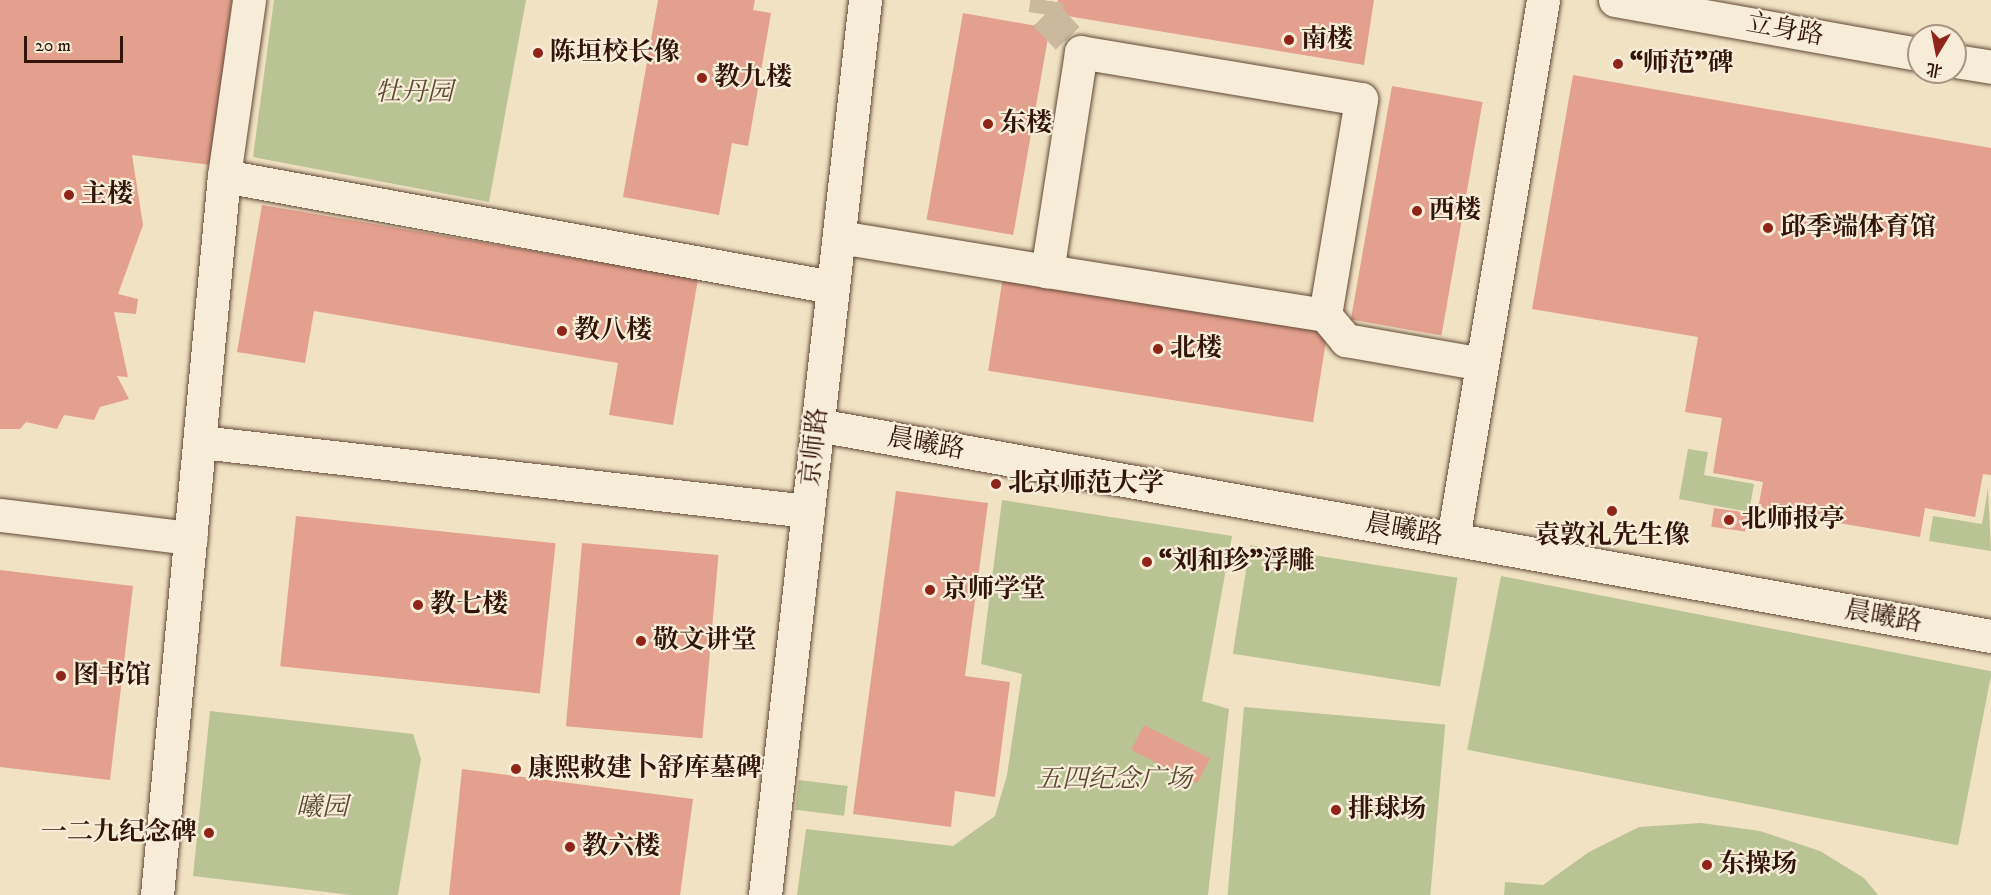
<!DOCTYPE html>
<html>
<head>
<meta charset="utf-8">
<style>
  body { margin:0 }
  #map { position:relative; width:1991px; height:895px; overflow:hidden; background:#f1e2c3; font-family:"IM FELL DW Pica","Noto Serif SC",serif }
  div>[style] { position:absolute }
  .green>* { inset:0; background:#b9c394; transform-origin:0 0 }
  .building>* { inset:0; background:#e4a08e; transform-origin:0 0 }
  .minor-tunnel>* { height:33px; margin-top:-16.5px; transform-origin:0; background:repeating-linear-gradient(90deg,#cbb99e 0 33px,transparent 0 49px) }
  .roads { filter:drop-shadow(0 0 2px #624837) drop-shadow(0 0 2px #624837) }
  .minor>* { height:33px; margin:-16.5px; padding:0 16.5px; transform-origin:16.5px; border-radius:16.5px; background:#f6ecd8 }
  .dots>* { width:16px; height:16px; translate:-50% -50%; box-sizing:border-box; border:3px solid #f6ecd8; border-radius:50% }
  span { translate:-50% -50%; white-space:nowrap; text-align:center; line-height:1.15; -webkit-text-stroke:4.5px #f6ecd8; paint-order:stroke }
  .street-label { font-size:26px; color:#331408 }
  .poi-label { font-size:26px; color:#331408; font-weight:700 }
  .left { translate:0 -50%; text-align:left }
  .right { translate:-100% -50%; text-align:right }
  .park-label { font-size:26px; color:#5b4932; font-style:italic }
  .north { position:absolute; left:1907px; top:24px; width:60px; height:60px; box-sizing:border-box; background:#f6ecd8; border:2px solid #a89685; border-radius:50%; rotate:190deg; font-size:16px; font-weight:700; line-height:24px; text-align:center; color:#331408 }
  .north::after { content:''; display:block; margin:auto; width:21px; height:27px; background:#8f2418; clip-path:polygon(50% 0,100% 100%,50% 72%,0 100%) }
  .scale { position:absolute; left:24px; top:36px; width:99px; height:27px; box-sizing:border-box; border:3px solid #331408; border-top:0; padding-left:8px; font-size:18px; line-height:21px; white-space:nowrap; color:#331408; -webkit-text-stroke:4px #f6ecd8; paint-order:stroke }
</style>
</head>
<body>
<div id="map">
  <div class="green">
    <i style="clip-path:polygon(274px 0,526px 0,489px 202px,253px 157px)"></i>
    <i style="clip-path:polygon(1688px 449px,1708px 452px,1704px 475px,1754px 484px,1749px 512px,1679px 499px)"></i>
    <i style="clip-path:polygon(1988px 488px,1991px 551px,1929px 541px,1933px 516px,1982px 524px)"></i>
    <i style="clip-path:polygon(1002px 500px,1232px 536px,1202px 701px,1229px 709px,1208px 895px,797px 895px,806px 829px,953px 846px,995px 816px,1007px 775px,1022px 674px,981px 664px)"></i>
    <i style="left:1250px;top:545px;width:210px;height:110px;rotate:9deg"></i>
    <i style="left:1501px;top:576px;width:500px;height:177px;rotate:11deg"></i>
    <i style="left:1244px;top:707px;width:202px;height:189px;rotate:5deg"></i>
    <i style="clip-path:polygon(210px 711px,413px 734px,421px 759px,398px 895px,351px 895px,193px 876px)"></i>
    <i style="left:799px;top:780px;width:49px;height:30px;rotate:7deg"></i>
    <i style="clip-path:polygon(1701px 823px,1760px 831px,1820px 851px,1864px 878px,1878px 895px,1504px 895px,1505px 882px,1543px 885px,1589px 852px,1639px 827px)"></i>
  </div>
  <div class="building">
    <i style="clip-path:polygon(0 0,232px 0,211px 165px,132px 155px,143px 225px,118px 294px,138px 299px,136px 314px,114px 312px,128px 377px,117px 376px,129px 399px,100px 407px,94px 420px,64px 415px,57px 429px,26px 422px,20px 429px,0 429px)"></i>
    <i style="clip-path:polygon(658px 0,755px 0,753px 10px,771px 13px,748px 146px,732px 143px,719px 215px,623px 197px)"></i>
    <i style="clip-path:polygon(1058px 0,1374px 0,1364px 65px,1055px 14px)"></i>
    <i style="left:963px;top:13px;width:88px;height:210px;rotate:10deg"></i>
    <i style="clip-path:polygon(1573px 75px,1991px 148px,1991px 475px,1983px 474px,1975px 517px,1925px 508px,1920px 537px,1758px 509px,1763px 482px,1713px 473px,1722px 418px,1685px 412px,1698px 337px,1532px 309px)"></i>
    <i style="left:1392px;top:86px;width:92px;height:237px;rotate:10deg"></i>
    <i style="clip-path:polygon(262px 205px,698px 279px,673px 425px,609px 415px,618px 363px,314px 311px,305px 363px,237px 352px)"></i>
    <i style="left:1003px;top:277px;width:329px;height:95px;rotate:9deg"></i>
    <i style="clip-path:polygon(896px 491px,988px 503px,965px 676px,1010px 682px,995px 797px,955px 791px,951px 827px,853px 814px)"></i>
    <i style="left:1714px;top:508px;width:34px;height:19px;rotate:8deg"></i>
    <i style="left:296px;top:516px;width:261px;height:151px;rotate:6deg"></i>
    <i style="left:582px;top:543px;width:137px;height:184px;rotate:5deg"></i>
    <i style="clip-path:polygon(0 570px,133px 586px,110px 780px,0 767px)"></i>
    <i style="left:1144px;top:725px;width:74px;height:28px;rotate:27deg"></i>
    <i style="clip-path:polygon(462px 769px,693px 799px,680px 895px,449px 895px)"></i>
  </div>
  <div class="minor-tunnel">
    <i style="left:1047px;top:0;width:14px;rotate:98deg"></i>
    <i style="left:1045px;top:14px;width:52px;rotate:46.5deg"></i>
  </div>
  <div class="roads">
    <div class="minor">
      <i style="left:1615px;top:0;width:309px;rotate:10.1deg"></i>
      <i style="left:1955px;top:61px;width:36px;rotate:9deg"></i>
      <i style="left:224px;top:176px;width:618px;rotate:10.35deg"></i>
      <i style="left:839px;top:237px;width:211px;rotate:9.3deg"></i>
      <i style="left:1047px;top:271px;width:281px;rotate:9deg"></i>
      <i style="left:1325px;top:315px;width:219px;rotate:-80.5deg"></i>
      <i style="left:1361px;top:99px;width:284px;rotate:-170.5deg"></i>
      <i style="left:1081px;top:52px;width:222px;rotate:98.8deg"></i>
      <i style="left:1325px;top:315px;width:33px;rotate:50deg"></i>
      <i style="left:1346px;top:340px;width:138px;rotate:10deg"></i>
      <i style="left:818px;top:425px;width:1192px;rotate:10.2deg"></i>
      <i style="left:201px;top:442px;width:611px;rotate:6.49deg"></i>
      <i style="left:0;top:515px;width:192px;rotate:6.9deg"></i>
      <i style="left:1453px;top:539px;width:546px;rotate:-80.52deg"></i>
      <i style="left:157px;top:895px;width:722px;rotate:-84.68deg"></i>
      <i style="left:224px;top:176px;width:178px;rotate:-81.9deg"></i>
      <i style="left:765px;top:895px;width:901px;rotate:-83.62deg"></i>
    </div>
  </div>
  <div class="dots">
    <i style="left:1289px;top:40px;background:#8f2418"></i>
    <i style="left:538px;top:53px;background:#8f2418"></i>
    <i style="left:1618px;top:64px;background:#8f2418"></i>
    <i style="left:702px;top:78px;background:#8f2418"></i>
    <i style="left:988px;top:124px;background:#8f2418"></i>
    <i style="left:69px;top:195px;background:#8f2418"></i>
    <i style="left:1417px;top:211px;background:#8f2418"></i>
    <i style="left:1768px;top:228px;background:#8f2418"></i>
    <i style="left:562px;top:331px;background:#8f2418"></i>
    <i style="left:1158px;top:349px;background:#8f2418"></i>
    <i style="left:996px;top:484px;background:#8f2418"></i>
    <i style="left:1612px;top:511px;background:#8f2418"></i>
    <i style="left:1729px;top:520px;background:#8f2418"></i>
    <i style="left:1147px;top:562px;background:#8f2418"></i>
    <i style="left:930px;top:590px;background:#8f2418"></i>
    <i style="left:418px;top:605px;background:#8f2418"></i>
    <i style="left:641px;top:641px;background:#8f2418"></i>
    <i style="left:61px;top:676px;background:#8f2418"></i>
    <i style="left:516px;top:769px;background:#8f2418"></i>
    <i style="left:1336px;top:810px;background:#8f2418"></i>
    <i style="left:209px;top:833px;background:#8f2418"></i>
    <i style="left:570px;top:847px;background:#8f2418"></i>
    <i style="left:1707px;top:865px;background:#8f2418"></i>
  </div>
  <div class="street-label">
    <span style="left:1785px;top:30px;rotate:10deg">立身路</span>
    <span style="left:926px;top:444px;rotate:10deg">晨曦路</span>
    <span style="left:815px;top:447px;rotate:-84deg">京师路</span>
    <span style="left:1404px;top:530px;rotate:10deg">晨曦路</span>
    <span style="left:1883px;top:617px;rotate:10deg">晨曦路</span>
  </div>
  <div class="poi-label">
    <span class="left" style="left:1301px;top:40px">南楼</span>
    <span class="left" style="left:550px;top:53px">陈垣校长像</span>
    <span class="left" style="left:1630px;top:64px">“师范”碑</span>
    <span class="left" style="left:714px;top:78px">教九楼</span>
    <span class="left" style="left:1000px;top:124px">东楼</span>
    <span class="left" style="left:81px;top:195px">主楼</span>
    <span class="left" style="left:1429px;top:211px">西楼</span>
    <span class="left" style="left:1780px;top:228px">邱季端体育馆</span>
    <span class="left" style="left:574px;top:331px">教八楼</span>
    <span class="left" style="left:1170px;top:349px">北楼</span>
    <span class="left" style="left:1008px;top:484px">北京师范大学</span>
    <span class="left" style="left:1741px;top:520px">北师报亭</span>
    <span style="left:1612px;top:536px">袁敦礼先生像</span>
    <span class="left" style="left:1159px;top:562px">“刘和珍”浮雕</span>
    <span class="left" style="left:942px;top:590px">京师学堂</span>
    <span class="left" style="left:430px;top:605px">教七楼</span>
    <span class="left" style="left:653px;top:641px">敬文讲堂</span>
    <span class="left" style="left:73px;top:676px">图书馆</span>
    <span class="left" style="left:528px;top:769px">康熙敕建卜舒库墓碑</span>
    <span class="left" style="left:1348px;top:810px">排球场</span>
    <span class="right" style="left:197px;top:833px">一二九纪念碑</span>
    <span class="left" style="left:582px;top:847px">教六楼</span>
    <span class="left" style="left:1719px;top:865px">东操场</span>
  </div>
  <div class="park-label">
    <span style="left:414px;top:93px">牡丹园</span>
    <span style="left:1114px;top:780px">五四纪念广场</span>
    <span style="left:322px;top:808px">曦园</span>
  </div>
  <div class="north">北</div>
  <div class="scale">20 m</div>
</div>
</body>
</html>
